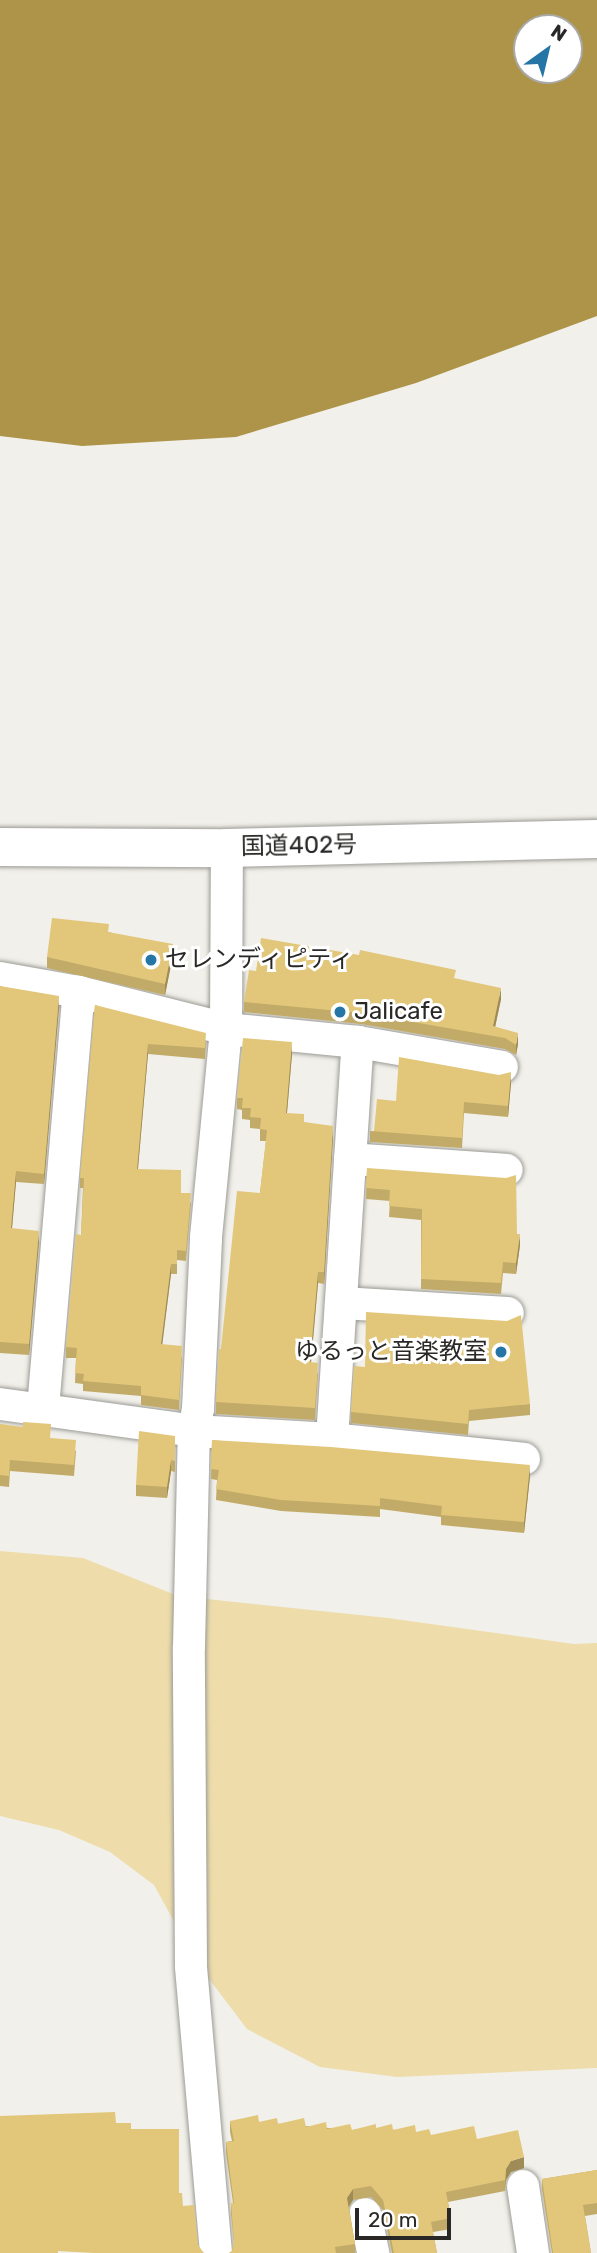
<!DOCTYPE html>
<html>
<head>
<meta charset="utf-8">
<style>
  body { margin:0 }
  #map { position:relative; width:597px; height:2253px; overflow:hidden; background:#f1f0ea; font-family:Rubik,"Noto Sans JP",sans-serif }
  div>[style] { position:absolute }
  .green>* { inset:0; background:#eeddab }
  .water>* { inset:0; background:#ae9448 }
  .roads { filter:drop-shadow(0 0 2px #9c9b96) drop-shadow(0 0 2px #9c9b96) }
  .minor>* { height:32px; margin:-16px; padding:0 16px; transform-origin:16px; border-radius:16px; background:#fff }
  .highway>* { height:38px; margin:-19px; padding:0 19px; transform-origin:19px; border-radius:19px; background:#fff }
  .wall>* { inset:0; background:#c2ab69 }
  .shaded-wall>* { inset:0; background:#9e8b55 }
  .building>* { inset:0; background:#e2c77a }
  .dots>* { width:19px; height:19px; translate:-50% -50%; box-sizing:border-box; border:4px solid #fff; border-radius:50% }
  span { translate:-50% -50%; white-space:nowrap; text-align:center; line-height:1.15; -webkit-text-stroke:6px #fff; paint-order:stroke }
  .street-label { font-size:24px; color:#292826 }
  .poi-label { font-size:24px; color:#292826 }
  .left { translate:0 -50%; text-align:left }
  .right { translate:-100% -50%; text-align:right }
  .north { position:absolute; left:513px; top:14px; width:70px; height:70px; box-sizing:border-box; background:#fff; border:2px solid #a9a9a8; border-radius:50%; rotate:34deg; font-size:19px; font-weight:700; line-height:28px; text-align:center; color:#292826 }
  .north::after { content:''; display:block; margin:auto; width:24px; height:32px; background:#2575a7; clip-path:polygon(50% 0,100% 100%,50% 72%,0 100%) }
  .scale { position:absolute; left:355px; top:2208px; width:96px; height:32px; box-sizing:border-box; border:4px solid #292826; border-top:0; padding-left:9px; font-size:21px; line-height:24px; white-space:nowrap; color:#292826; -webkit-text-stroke:5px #fff; paint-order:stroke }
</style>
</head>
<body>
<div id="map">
  <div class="green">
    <i style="clip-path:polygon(0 1551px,83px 1558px,178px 1596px,388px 1618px,574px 1644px,597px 1643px,597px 2068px,397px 2077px,320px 2067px,247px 2029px,197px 1963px,154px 1885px,110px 1852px,59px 1830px,0 1816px)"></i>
  </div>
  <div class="water">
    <i style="clip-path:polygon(evenodd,0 0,597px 0,597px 316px,416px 383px,236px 437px,82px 446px,0 436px,0 0,527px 28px,569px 28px,569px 70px,527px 70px,527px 28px)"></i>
  </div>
  <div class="roads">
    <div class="minor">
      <i style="left:0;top:978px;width:80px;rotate:10deg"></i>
      <i style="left:79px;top:992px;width:152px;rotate:14.1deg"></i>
      <i style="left:226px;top:1029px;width:133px;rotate:5.6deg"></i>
      <i style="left:358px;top:1042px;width:146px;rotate:9.8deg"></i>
      <i style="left:350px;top:1159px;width:157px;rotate:4deg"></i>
      <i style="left:341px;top:1303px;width:167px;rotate:3.4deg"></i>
      <i style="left:0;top:1404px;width:196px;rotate:7.9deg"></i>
      <i style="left:194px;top:1431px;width:138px;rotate:3.3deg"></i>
      <i style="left:332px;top:1439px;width:193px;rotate:5.9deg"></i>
      <i style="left:43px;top:1408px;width:418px;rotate:-85.1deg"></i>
      <i style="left:332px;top:1439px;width:398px;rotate:-86.3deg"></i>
      <i style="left:523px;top:2186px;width:68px;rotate:81.5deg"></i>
      <i style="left:365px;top:2214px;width:40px;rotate:78deg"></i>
      <i style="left:216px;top:2253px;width:288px;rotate:-95deg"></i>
      <i style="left:191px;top:1966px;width:319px;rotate:-90.4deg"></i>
      <i style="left:189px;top:1647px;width:216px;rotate:-88.7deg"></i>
      <i style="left:194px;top:1431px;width:22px;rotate:-80deg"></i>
      <i style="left:198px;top:1409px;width:172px;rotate:-87.3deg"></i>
      <i style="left:206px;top:1237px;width:209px;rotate:-84.5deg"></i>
      <i style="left:226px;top:1029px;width:181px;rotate:-89.7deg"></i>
    </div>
    <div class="highway">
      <i style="left:0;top:847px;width:227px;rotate:0.3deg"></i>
      <i style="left:227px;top:848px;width:370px;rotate:-1.4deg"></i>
    </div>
  </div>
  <div class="wall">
    <i style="clip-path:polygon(109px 932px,173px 955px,165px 995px,47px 968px,47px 957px)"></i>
    <i style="clip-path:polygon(256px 971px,456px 979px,501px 999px,495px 1027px,518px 1044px,516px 1055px,505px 1049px,361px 1024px,244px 1012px,244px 1002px)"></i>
    <i style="clip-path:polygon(0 986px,59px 1007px,44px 1184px,16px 1182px,12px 1229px,39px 1242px,29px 1355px,0 1353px)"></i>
    <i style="clip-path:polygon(95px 1005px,206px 1043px,205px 1059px,148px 1054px,138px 1169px,181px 1193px,191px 1203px,186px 1261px,177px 1260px,177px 1274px,171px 1274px,162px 1344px,182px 1357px,179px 1410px,141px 1405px,141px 1396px,83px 1391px,83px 1384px,75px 1383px,76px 1358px,66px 1358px,66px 1347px,81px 1235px,83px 1188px,80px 1188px,80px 1178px)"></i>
    <i style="clip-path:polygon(292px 1054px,287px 1113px,333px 1137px,324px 1284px,318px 1283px,311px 1362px,318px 1374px,315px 1420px,216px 1414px,216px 1402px,221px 1349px,260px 1193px,266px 1141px,260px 1141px,260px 1129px,250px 1128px,250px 1120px,242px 1119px,242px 1110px,237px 1109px,237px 1098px)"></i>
    <i style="clip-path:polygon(511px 1083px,508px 1117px,464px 1113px,462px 1148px,370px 1142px,370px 1131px,374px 1131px,396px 1101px)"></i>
    <i style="clip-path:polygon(367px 1168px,517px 1234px,520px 1245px,516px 1274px,503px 1273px,501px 1294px,421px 1289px,421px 1220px,389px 1217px,390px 1201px,366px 1199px)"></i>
    <i style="clip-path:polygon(530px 1404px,530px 1415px,469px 1421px,468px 1435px,351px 1423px,351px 1412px)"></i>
    <i style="clip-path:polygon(0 1424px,50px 1438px,76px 1451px,74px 1476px,10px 1471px,9px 1487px,0 1486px)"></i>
    <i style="clip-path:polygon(175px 1436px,175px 1472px,171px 1471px,167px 1498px,136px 1496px,136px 1485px)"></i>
    <i style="clip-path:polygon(212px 1440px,530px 1476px,524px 1533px,441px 1525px,441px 1517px,380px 1509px,380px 1517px,281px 1511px,216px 1500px,217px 1480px,211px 1479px)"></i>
    <i style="clip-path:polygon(230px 2121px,259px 2122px,352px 2130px,376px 2128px,416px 2132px,431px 2135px,477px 2139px,524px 2168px,511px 2172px,506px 2180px,505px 2191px,448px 2202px,451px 2218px,451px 2229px,433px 2232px,437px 2253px,392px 2253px,383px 2210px,371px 2197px,353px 2200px,349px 2207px,355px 2244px,355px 2253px,229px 2253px,232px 2251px,234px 2244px,231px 2214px,231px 2203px,233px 2203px,226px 2153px,226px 2142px,232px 2141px,230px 2132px)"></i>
    <i style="clip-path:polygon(597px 2170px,597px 2214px,585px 2216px,591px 2253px,552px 2253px,542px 2189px,542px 2179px)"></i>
  </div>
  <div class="shaded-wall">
    <i style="clip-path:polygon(173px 944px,173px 955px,165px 995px,165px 984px)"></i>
    <i style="clip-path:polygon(501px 988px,501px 999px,493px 1037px,493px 1026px)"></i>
    <i style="clip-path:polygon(59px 996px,59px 1007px,44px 1184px,44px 1174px)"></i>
    <i style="clip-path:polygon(518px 1033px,518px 1044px,516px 1055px,516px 1045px)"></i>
    <i style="clip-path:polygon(292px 1042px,292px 1054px,286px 1124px,286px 1113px)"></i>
    <i style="clip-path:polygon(148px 1044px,148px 1054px,137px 1179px,137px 1169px)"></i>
    <i style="clip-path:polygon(511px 1072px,511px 1083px,508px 1117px,508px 1106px)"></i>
    <i style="clip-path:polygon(333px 1126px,333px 1137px,324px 1284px,324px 1272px)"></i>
    <i style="clip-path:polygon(16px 1171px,16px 1182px,11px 1239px,11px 1228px)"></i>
    <i style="clip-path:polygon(39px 1231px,39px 1242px,29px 1355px,29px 1344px)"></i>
    <i style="clip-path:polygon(520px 1234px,520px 1245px,516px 1274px,516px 1263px)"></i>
    <i style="clip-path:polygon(171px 1264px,171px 1274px,161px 1355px,161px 1344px)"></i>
    <i style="clip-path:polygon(318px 1272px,318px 1283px,310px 1374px,310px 1362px)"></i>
    <i style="clip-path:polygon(171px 1460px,171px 1471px,167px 1498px,167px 1487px)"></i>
    <i style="clip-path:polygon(530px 1465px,530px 1476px,524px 1533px,524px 1522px)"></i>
    <i style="clip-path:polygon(524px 2157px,524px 2168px,511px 2172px,506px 2180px,505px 2191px,506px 2169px,511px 2161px)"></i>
    <i style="clip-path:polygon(353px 2189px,353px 2200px,347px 2209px,347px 2198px)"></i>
  </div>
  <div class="building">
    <i style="clip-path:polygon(52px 918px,109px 924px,108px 932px,173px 944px,165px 984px,47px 957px)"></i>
    <i style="clip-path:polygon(261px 938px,359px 955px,360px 950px,456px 970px,454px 978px,501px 988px,493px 1026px,518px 1033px,516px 1045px,505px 1038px,361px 1013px,244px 1002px,249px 970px,256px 971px)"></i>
    <i style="clip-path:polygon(0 986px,59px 996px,44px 1174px,16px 1171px,11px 1228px,39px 1231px,29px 1344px,0 1342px)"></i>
    <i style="clip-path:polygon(95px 1005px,206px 1033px,205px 1048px,148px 1044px,137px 1169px,181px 1170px,181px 1193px,191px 1193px,186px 1251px,177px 1250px,177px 1264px,171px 1264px,161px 1344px,182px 1346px,179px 1400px,141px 1395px,141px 1386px,83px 1381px,84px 1374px,75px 1373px,77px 1348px,66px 1347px,76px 1234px,81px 1235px,84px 1178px,80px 1178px)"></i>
    <i style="clip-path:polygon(243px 1038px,292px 1042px,286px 1113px,304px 1114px,304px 1122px,333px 1126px,324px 1272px,318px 1272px,310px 1362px,318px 1363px,315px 1408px,216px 1402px,219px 1349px,221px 1349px,237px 1191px,260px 1193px,267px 1130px,260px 1129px,261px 1118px,250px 1117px,251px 1108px,242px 1108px,243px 1098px,237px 1098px)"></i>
    <i style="clip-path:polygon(399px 1057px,499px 1075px,511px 1072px,508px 1106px,464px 1102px,462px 1138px,370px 1131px,374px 1131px,377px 1099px,396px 1101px)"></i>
    <i style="clip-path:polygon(367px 1168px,506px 1178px,516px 1175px,517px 1234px,520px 1234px,516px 1263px,503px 1262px,501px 1283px,421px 1279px,422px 1209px,389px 1206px,390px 1190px,366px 1188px)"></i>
    <i style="clip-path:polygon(366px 1312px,507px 1321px,521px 1315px,530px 1404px,469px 1410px,468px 1424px,351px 1412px,354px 1366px,365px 1367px)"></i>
    <i style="clip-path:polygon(23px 1422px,51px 1424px,50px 1438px,76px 1440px,74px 1465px,10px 1460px,9px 1476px,0 1475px,0 1424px,23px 1427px)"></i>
    <i style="clip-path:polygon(139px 1431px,175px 1436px,175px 1461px,171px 1460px,167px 1487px,136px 1485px)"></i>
    <i style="clip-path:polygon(212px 1440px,331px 1447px,530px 1465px,524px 1522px,441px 1515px,442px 1506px,380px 1498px,380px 1506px,281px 1500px,216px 1489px,219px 1470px,211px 1469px)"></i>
    <i style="clip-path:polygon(115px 2112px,116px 2123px,131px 2123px,131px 2129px,179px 2129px,179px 2193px,182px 2193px,183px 2206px,194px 2205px,198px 2245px,204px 2253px,94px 2253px,58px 2251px,58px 2253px,0 2253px,0 2116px)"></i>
    <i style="clip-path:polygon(258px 2115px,259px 2122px,277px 2118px,278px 2124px,304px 2118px,306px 2127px,326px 2122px,327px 2129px,350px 2124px,352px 2130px,376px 2124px,376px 2128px,392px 2124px,393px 2130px,415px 2125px,416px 2132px,429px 2129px,431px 2135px,474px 2126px,477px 2139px,518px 2130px,524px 2157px,511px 2161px,506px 2169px,505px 2180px,446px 2192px,451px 2218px,431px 2222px,437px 2253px,394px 2253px,383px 2200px,371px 2186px,353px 2189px,347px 2198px,355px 2244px,335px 2247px,336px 2253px,229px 2253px,232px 2251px,234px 2241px,231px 2203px,234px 2203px,226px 2142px,234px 2141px,230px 2121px)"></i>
    <i style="clip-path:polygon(597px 2170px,597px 2203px,583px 2205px,591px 2253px,553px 2253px,542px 2179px)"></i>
  </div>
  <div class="dots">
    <i style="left:151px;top:960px;background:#2575a7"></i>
    <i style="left:340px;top:1012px;background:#2575a7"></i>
    <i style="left:501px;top:1352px;background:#2575a7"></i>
  </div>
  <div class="street-label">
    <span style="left:299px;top:846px;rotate:-1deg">国道402号</span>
  </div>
  <div class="poi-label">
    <span class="left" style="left:165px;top:960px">セレンディピティ</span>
    <span class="left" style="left:354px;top:1012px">Jalicafe</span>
    <span class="right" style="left:487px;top:1352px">ゆるっと音楽教室</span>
  </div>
  <div class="north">N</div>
  <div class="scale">20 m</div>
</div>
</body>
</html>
